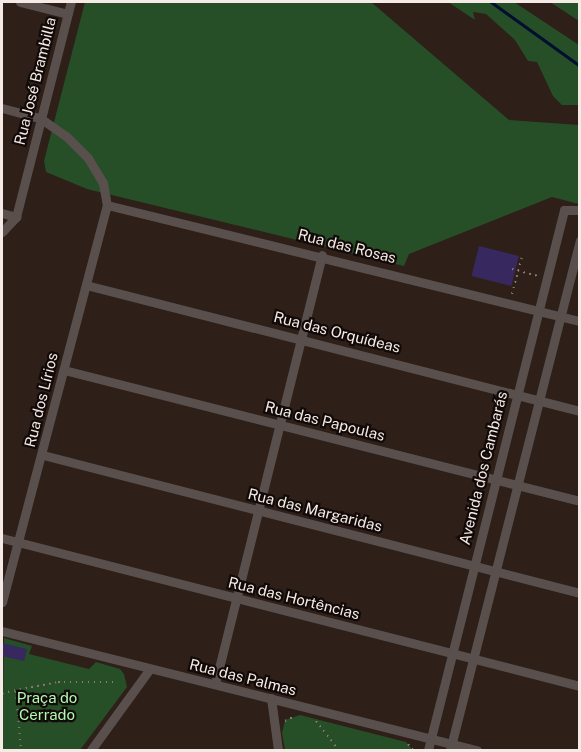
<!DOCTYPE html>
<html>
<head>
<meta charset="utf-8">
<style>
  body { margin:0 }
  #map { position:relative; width:581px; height:752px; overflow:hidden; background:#2e1f18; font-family:"Public Sans",sans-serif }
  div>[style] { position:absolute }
  .green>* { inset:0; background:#264e27 }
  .stream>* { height:3px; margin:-1.5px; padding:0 1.5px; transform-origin:1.5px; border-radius:1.5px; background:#000e2f }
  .building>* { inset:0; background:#37295f; transform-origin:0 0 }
  .path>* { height:2px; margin-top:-1px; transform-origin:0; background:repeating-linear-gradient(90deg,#877a74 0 1.5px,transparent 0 6px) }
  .street>* { height:9px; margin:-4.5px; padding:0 4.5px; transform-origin:4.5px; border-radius:4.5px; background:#59504e }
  span { translate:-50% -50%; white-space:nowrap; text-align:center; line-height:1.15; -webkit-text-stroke:4.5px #110a08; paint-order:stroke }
  .street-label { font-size:15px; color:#f5eae5 }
  .park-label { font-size:15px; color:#b1fab1 }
  .frame { position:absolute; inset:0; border:3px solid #f5eae5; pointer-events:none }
</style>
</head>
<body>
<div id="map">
  <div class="green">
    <i style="clip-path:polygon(85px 2px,371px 2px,509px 120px,579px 125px,579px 204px,552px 197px,409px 254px,404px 266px,87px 189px,46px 172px,44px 161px)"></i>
    <i style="clip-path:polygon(448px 2px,514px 2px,579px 45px,579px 105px,562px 105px,553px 96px,537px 62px,528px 61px,515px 40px,486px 14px,473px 12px,475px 20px)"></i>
    <i style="clip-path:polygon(550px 2px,579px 2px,579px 21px)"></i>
    <i style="clip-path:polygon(4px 638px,32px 646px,29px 654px,89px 669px,96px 662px,120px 669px,124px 674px,127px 687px,80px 750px,2px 750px)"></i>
    <i style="clip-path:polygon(300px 715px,406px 742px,413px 750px,285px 750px,282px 733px,285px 720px)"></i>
  </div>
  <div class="stream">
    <i style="left:491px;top:2px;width:110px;rotate:35.7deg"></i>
  </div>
  <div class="building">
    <i style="left:479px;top:246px;width:41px;height:31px;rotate:14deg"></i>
    <i style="clip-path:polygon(2px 643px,27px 649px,24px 661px,2px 656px)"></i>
  </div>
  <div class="path">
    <i style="left:512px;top:269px;width:28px;rotate:15deg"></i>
    <i style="left:512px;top:294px;width:39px;rotate:-75deg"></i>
    <i style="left:16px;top:691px;width:59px;rotate:85.2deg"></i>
    <i style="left:2px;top:693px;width:57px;rotate:-11.1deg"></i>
    <i style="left:58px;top:682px;width:55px"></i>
    <i style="left:285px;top:721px;width:11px;rotate:-27deg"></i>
    <i style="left:316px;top:721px;width:37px;rotate:52deg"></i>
    <i style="left:408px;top:744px;width:8px;rotate:50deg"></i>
  </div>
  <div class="street">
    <i style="left:20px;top:2px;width:49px;rotate:14deg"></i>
    <i style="left:2px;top:108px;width:39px;rotate:15deg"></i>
    <i style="left:40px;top:118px;width:32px;rotate:35deg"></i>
    <i style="left:66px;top:136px;width:31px;rotate:45deg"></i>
    <i style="left:88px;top:158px;width:29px;rotate:59deg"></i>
    <i style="left:103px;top:183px;width:22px;rotate:80deg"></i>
    <i style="left:107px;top:205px;width:487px;rotate:13.8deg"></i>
    <i style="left:2px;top:213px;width:15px;rotate:16deg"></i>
    <i style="left:2px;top:232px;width:21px;rotate:-47deg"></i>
    <i style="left:16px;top:217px;width:222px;rotate:-75.7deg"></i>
    <i style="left:86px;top:285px;width:510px;rotate:14.31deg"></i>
    <i style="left:64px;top:370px;width:532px;rotate:14.25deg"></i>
    <i style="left:43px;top:455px;width:554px;rotate:14.41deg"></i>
    <i style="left:2px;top:538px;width:597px;rotate:14.36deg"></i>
    <i style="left:2px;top:602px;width:411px;rotate:-75.2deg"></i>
    <i style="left:2px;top:631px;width:490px;rotate:14.1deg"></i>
    <i style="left:215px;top:684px;width:442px;rotate:-76deg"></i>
    <i style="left:271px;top:698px;width:52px;rotate:82.3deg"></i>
    <i style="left:91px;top:750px;width:99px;rotate:-54.1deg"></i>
    <i style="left:428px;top:750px;width:557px;rotate:-75.86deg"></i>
    <i style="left:564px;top:210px;width:16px"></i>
    <i style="left:450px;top:750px;width:526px;rotate:-75.7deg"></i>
  </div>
  <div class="street-label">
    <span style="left:35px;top:81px;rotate:-76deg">Rua José Brambilla</span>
    <span style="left:347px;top:246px;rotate:14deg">Rua das Rosas</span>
    <span style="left:337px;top:332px;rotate:14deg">Rua das Orquídeas</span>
    <span style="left:41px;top:400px;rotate:-76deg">Rua dos Lírios</span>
    <span style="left:325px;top:421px;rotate:14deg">Rua das Papoulas</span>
    <span style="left:483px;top:468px;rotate:-76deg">Avenida dos Cambarás</span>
    <span style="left:315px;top:510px;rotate:14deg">Rua das Margaridas</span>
    <span style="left:294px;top:598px;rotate:14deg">Rua das Hortências</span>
    <span style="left:243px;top:677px;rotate:14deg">Rua das Palmas</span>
  </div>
  <div class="park-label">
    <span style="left:47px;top:706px">Praça do<br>Cerrado</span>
  </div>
  <div class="frame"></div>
</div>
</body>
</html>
